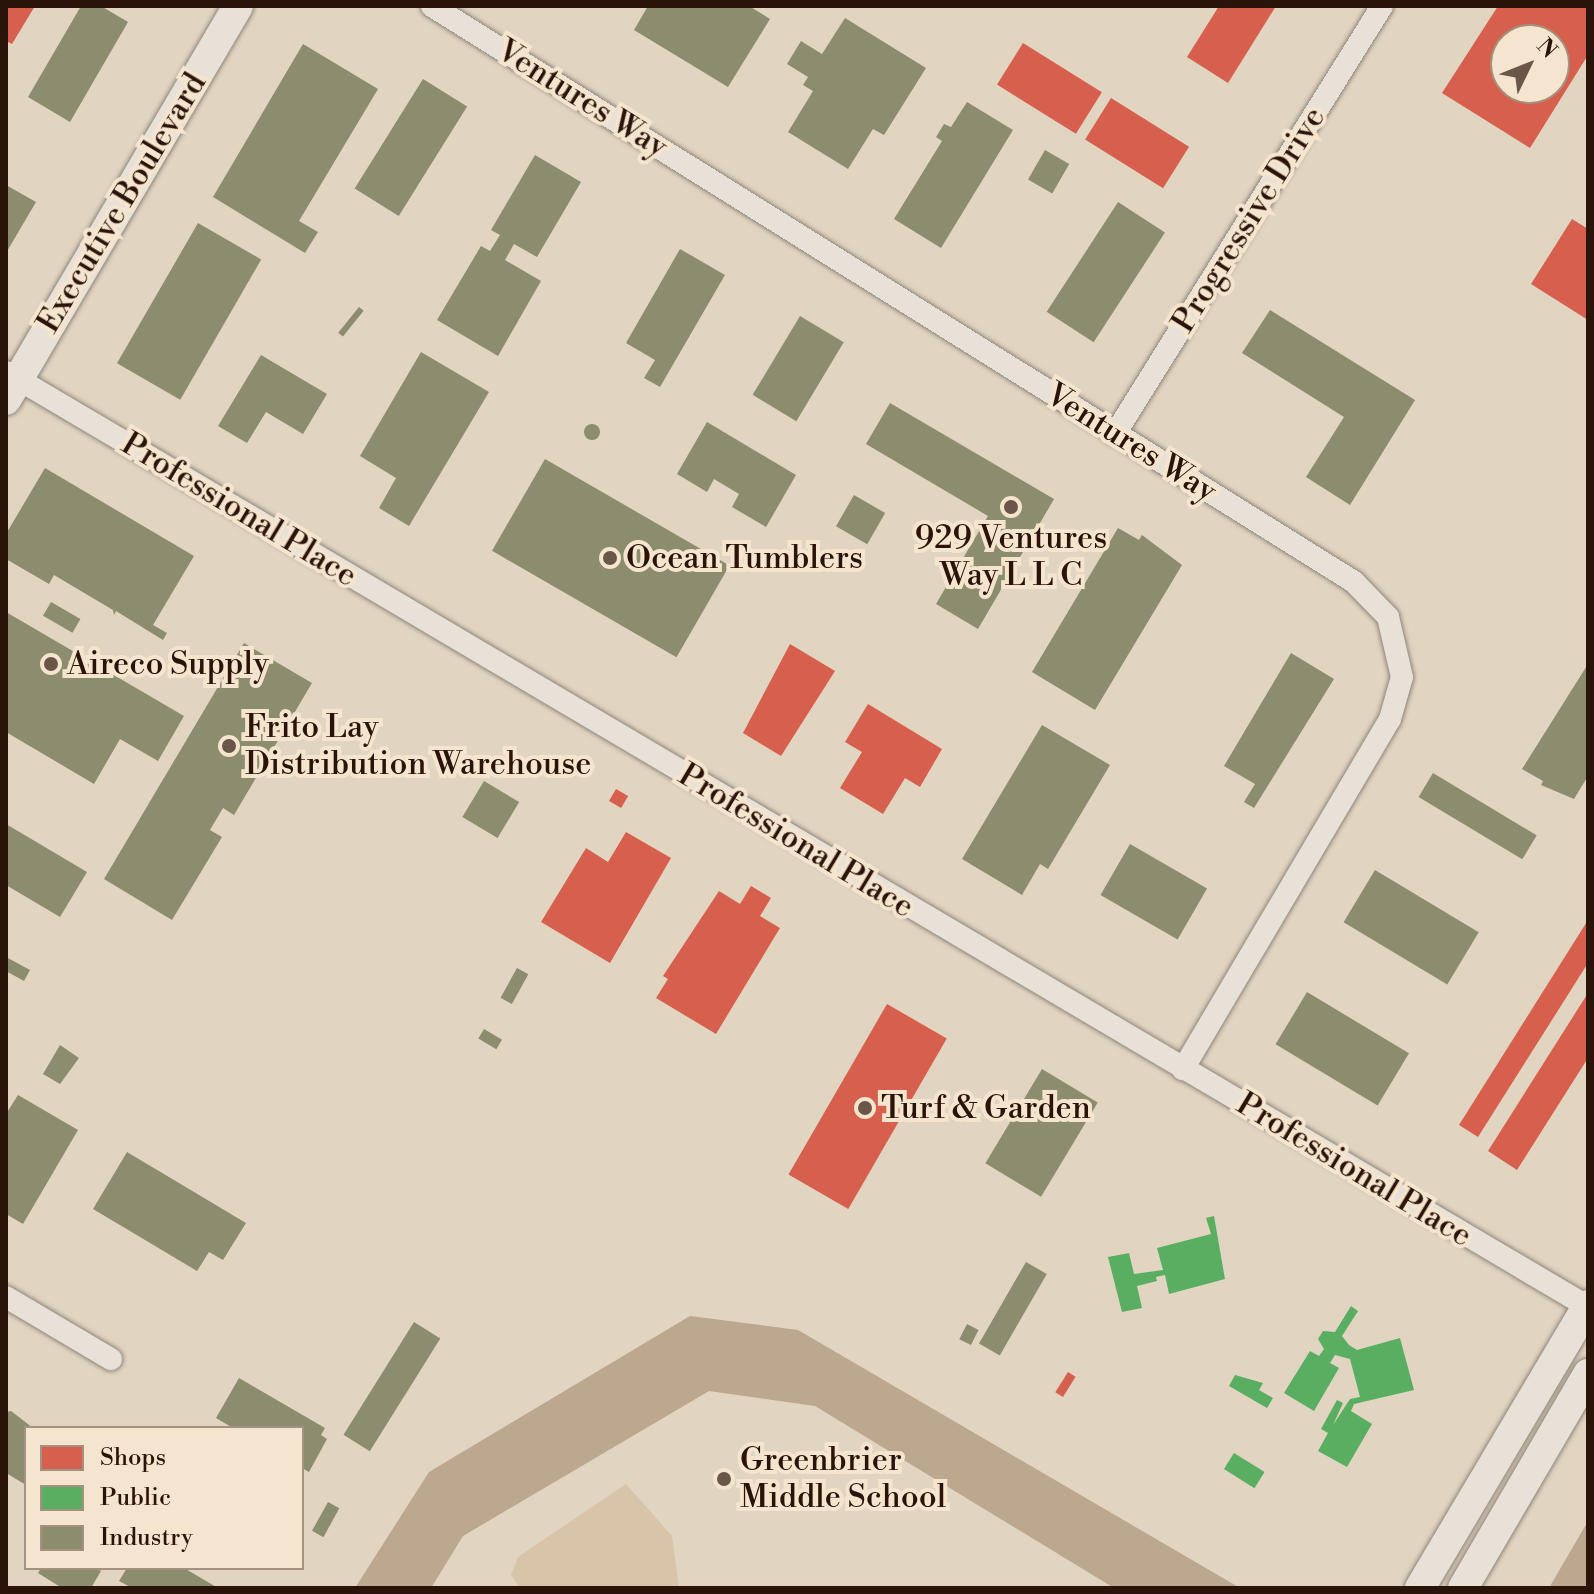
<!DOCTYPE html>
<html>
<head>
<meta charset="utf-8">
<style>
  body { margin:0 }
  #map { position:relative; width:1594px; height:1594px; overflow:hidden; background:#e1d4c1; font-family:"Libre Bodoni",serif }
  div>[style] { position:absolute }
  .green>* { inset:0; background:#d7c4a9 }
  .water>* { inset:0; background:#bca78f }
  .shops>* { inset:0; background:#d6604d; transform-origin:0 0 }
  .public>* { inset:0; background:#5aae61; transform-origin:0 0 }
  .industry>* { inset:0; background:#8c8c6e; transform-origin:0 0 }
  .round { border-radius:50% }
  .roads { filter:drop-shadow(0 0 2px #90867a) drop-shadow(0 0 2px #90867a) }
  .street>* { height:22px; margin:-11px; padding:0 11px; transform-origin:11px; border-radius:11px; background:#e7e1d7 }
  .secondary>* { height:30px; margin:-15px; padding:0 15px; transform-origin:15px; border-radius:15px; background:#e7e1d7 }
  .dots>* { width:22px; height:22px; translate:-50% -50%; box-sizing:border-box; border:4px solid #f5e5ce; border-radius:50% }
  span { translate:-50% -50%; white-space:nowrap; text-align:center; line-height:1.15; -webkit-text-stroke:8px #f5e5ce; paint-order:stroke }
  .street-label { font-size:32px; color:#2a1308 }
  .poi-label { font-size:32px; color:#2a1308 }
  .left { translate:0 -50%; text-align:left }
  .frame { position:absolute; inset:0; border:8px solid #2a1308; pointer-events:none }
  .legend { position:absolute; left:24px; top:1426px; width:280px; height:144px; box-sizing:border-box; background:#f5e5ce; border:2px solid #a4917f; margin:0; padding:10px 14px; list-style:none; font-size:24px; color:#2a1308 }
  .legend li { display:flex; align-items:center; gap:16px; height:40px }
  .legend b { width:40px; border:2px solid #a4917f }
  .north { position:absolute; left:1490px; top:24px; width:80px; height:80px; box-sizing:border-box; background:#f5e5ce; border:2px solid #a4917f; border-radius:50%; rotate:47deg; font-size:22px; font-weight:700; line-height:32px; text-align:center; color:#2a1308 }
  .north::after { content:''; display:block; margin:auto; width:28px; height:36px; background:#6a5749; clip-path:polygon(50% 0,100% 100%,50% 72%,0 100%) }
</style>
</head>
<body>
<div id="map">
  <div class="green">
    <i style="clip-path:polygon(626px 1484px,672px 1536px,679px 1588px,520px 1588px,511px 1575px,518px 1557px)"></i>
  </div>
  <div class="water">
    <i style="clip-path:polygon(690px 1316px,798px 1330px,1240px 1588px,1114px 1588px,815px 1406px,709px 1391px,463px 1536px,431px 1588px,355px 1588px,429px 1472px)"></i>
    <i style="clip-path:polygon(1588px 1521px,1588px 1588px,1549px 1588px)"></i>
  </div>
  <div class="shops">
    <i style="clip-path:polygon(6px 6px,35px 6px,12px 44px,6px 41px)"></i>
    <i style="clip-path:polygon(1219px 6px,1276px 6px,1228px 83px,1187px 57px)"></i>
    <i style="clip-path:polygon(evenodd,1498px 6px,1588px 6px,1588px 55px,1530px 148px,1442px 93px,1498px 6px,1506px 40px,1554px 40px,1554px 88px,1506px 88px,1506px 40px)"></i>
    <i style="left:1023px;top:43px;width:93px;height:49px;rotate:32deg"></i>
    <i style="left:1111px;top:98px;width:92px;height:49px;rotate:32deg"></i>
    <i style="clip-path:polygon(1572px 219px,1588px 229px,1588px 320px,1531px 284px)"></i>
    <i style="clip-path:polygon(790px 644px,835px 671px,781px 756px,743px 733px)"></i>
    <i style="clip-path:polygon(868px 704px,942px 749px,920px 787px,905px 778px,883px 814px,840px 788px,862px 752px,845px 742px)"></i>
    <i style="left:616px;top:789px;width:14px;height:14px;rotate:30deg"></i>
    <i style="clip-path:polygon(626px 832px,671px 858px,610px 963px,541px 922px,586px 848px,608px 862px)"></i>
    <i style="clip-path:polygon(751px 886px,771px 898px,760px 916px,780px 928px,716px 1034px,656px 998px,668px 979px,663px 976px,719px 891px,740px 904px)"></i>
    <i style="clip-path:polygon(1588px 920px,1588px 963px,1478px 1137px,1459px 1125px)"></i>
    <i style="clip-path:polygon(1588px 993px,1588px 1058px,1517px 1170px,1488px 1151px)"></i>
    <i style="left:887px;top:1004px;width:69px;height:197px;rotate:30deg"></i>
    <i style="left:1068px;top:1372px;width:9px;height:24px;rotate:32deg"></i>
  </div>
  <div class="public">
    <i style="clip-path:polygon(1214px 1216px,1225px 1279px,1169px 1294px,1165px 1275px,1156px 1277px,1157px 1281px,1137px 1286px,1142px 1308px,1122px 1312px,1108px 1257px,1129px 1253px,1134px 1274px,1163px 1270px,1157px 1248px,1211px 1234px,1206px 1218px)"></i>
    <i style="clip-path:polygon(1351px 1306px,1358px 1311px,1342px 1336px,1349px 1345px,1357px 1350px,1400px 1338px,1414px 1390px,1354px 1404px,1351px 1411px,1372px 1424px,1347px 1467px,1318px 1451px,1328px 1433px,1321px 1429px,1337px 1400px,1343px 1403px,1333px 1425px,1350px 1399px,1360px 1397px,1350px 1359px,1335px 1355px,1330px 1363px,1339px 1368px,1314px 1411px,1284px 1393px,1310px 1351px,1319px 1356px,1324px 1349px,1318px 1339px,1323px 1331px,1335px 1332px)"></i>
    <i style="clip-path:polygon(1235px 1375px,1263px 1383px,1259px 1390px,1273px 1398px,1267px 1408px,1229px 1386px)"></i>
    <i style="left:1234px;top:1453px;width:36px;height:19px;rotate:32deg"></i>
  </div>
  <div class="industry">
    <i style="clip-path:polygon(81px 6px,101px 6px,128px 22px,70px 122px,28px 97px)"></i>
    <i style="clip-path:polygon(648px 6px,749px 6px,770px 19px,728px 87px,634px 30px)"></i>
    <i style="clip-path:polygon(845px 18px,926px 68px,884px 135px,873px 129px,848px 169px,788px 132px,813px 91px,803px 85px,808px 77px,787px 64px,801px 41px,822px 54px)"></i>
    <i style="clip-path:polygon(303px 44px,378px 89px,299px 221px,318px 232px,305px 253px,213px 197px)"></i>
    <i style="left:423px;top:79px;width:52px;height:129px;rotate:32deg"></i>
    <i style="clip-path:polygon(967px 102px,1013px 130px,941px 248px,894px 219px,942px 141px,936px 137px,944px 124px,951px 127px)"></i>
    <i style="left:1045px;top:150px;width:28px;height:34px;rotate:30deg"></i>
    <i style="clip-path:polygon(535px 155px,581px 182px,537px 257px,514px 244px,505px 260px,541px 281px,498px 356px,437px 320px,481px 246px,490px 251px,500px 235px,491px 230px)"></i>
    <i style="clip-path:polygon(6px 185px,36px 202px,6px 253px)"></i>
    <i style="left:1118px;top:202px;width:56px;height:131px;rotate:33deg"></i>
    <i style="left:198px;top:223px;width:73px;height:162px;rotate:30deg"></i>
    <i style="clip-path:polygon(680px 249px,725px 275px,660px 387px,644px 378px,655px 360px,626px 343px)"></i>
    <i style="left:359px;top:307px;width:6px;height:33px;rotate:39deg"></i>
    <i style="clip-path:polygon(1270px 310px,1415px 400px,1350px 505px,1306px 477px,1344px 417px,1242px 353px)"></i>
    <i style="left:800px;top:316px;width:51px;height:92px;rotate:31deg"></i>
    <i style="clip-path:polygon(421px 352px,489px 392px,409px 526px,379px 508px,396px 478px,360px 456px)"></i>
    <i style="clip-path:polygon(261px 355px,327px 394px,303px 434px,266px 412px,247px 443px,218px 426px)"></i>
    <i style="clip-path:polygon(890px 403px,1054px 499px,978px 629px,936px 604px,988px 516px,866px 444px)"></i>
    <i style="clip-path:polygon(707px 422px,796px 475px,766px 527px,732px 507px,739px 494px,714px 479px,707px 492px,677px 474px)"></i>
    <i class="round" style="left:584px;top:424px;width:16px;height:16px"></i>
    <i style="left:545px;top:459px;width:213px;height:106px;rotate:30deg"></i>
    <i style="clip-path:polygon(45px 468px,194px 556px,153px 625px,167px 633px,163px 640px,116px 611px,114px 615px,113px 610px,54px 575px,49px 584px,6px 559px,6px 534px)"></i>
    <i style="left:854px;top:495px;width:36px;height:36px;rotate:30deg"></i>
    <i style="clip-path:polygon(1118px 528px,1139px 540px,1142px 535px,1182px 565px,1095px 710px,1032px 672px)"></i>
    <i style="left:51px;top:602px;width:34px;height:16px;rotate:30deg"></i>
    <i style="clip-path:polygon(6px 612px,184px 716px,158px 761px,120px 739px,94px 784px,6px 732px)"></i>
    <i style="clip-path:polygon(244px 643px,312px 683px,234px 815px,223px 808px,210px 830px,222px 837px,172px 920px,104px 879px)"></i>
    <i style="clip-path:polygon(1291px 653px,1334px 679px,1254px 808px,1244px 802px,1255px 784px,1224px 766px)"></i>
    <i style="clip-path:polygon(1588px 664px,1588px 776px,1574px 799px,1541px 785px,1543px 781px,1522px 769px)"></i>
    <i style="clip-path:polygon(1042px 725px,1110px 765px,1048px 869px,1040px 864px,1022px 895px,962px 859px)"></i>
    <i style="left:1433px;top:773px;width:121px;height:28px;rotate:31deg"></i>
    <i style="left:484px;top:781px;width:41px;height:42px;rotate:31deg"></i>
    <i style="clip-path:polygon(6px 824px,87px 872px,60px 917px,6px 885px)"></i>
    <i style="left:1130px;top:844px;width:89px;height:59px;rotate:30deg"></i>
    <i style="left:1375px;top:870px;width:121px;height:61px;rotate:31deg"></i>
    <i style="clip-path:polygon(6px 957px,30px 970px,24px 981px,6px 971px)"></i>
    <i style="left:517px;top:968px;width:13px;height:34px;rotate:29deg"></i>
    <i style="left:1307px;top:992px;width:119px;height:61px;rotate:31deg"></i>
    <i style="left:484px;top:1029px;width:21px;height:11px;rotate:31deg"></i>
    <i style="clip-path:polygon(60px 1045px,79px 1058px,60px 1084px,43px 1074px)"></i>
    <i style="left:1042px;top:1069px;width:65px;height:110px;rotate:31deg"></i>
    <i style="clip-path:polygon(18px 1095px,78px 1130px,23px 1224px,6px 1214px,6px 1114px)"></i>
    <i style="clip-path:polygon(127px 1152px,246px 1223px,223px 1260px,209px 1252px,197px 1271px,93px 1209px)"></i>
    <i style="left:1026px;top:1262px;width:24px;height:94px;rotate:30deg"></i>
    <i style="left:414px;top:1322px;width:31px;height:133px;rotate:32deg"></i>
    <i style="left:967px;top:1324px;width:13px;height:17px;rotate:27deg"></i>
    <i style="clip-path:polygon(239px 1378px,325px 1428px,321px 1435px,327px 1439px,309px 1472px,302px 1468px,302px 1428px,233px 1428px,216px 1418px)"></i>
    <i style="clip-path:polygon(11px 1411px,33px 1428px,26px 1428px,26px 1485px,6px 1473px,6px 1412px)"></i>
    <i style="left:328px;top:1502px;width:13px;height:33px;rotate:29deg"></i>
    <i style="clip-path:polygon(41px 1568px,96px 1568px,101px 1571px,91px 1588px,62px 1588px,38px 1573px)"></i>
    <i style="clip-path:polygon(127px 1568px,184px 1568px,218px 1588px,132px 1588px,119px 1581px)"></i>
  </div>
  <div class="roads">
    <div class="street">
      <i style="left:432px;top:6px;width:1087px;rotate:31.99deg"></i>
      <i style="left:1354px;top:582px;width:49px;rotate:45.8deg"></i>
      <i style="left:1388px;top:617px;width:62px;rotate:76.9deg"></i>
      <i style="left:1402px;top:677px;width:44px;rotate:105.9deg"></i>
      <i style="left:1390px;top:719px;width:407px;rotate:120.6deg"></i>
      <i style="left:6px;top:372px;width:1838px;rotate:30.58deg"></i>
      <i style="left:1115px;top:434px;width:504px;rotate:-58.04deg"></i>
      <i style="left:6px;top:1297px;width:122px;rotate:30.6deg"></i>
    </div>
    <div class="secondary">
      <i style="left:6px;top:400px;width:457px;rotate:-59.5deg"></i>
      <i style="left:1420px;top:1588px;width:329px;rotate:-59.3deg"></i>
      <i style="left:1463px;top:1588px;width:248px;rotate:-59.7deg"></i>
    </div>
  </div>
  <div class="dots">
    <i style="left:1011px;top:507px;background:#6a5749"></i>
    <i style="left:610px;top:558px;background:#6a5749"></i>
    <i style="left:51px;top:664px;background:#6a5749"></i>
    <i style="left:229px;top:746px;background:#6a5749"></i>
    <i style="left:865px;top:1108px;background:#6a5749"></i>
    <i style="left:724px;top:1479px;background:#6a5749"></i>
  </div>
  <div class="street-label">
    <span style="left:582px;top:99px;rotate:32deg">Ventures Way</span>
    <span style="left:122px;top:203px;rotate:-59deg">Executive Boulevard</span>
    <span style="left:1249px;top:220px;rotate:-58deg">Progressive Drive</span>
    <span style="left:1131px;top:443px;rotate:32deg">Ventures Way</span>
    <span style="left:239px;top:510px;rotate:31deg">Professional Place</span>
    <span style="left:796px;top:841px;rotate:31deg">Professional Place</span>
    <span style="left:1354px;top:1170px;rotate:31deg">Professional Place</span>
  </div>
  <div class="poi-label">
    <span style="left:1011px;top:557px">929 Ventures<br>Way L L C</span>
    <span class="left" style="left:626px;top:558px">Ocean Tumblers</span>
    <span class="left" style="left:67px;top:664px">Aireco Supply</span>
    <span class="left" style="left:245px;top:746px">Frito Lay<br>Distribution Warehouse</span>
    <span class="left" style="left:881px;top:1108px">Turf &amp; Garden</span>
    <span class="left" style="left:740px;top:1479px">Greenbrier<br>Middle School</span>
  </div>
  <div class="frame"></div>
  <ul class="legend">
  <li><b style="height:22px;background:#d6604d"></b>Shops</li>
  <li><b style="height:22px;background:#5aae61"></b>Public</li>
  <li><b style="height:22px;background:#8c8c6e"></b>Industry</li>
  </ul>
  <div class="north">N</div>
</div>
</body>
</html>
